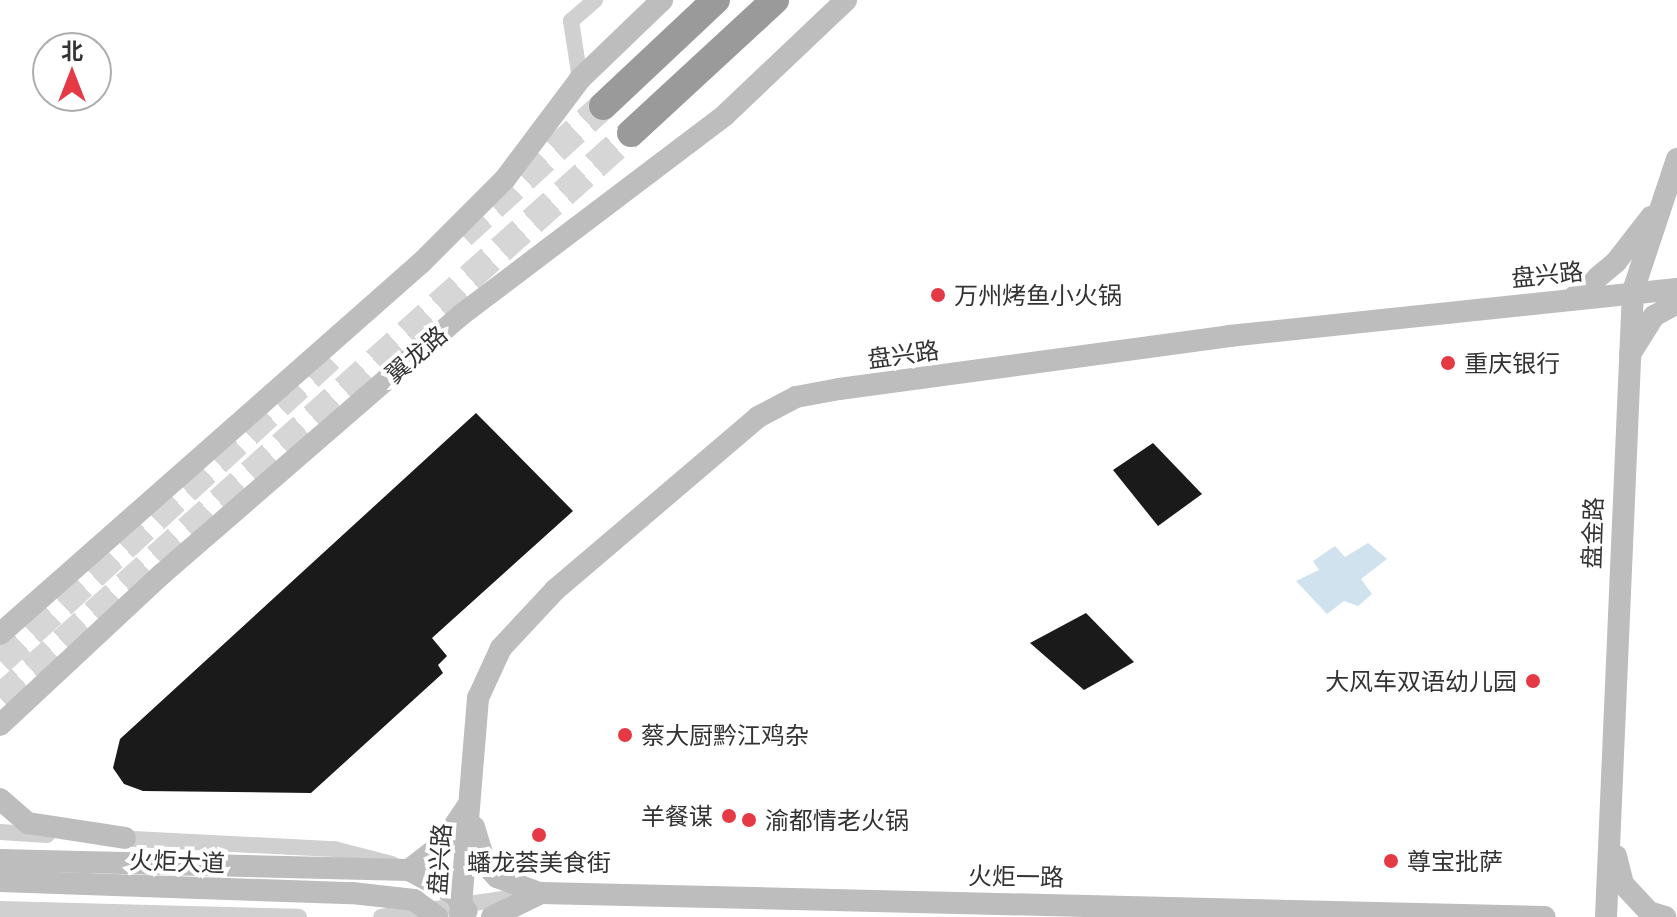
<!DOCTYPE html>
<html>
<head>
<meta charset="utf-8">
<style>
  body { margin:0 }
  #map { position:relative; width:1677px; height:917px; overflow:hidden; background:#fff; font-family:"Exo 2","Noto Sans SC",sans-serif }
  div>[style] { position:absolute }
  .water>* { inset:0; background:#cfe2ee }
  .building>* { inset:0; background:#1a1a1a }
  .highway-tunnel>* { height:28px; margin-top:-14px; transform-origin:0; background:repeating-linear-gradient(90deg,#d6d6d6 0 28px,transparent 0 42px) }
  .street>* { height:16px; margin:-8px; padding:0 8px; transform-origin:8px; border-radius:8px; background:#d0d0d0 }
  .secondary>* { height:22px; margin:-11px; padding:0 11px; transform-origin:11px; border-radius:11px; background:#bdbdbd }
  .highway>* { height:28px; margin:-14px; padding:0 14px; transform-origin:14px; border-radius:14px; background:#9a9a9a }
  .dots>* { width:22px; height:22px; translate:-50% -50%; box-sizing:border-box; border:4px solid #fff; border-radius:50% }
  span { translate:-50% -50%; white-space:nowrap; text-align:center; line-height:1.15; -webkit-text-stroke:8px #fff; paint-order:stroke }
  .street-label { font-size:24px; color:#333 }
  .poi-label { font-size:24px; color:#333 }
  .left { translate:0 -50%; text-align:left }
  .right { translate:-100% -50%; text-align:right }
  .north { position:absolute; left:32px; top:32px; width:80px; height:80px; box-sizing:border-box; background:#fff; border:2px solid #adadad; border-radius:50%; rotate:0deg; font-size:22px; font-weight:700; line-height:32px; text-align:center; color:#333 }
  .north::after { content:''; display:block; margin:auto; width:28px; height:36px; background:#e63946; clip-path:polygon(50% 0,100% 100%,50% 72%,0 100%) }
</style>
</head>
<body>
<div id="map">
  <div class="water">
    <i style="clip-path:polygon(1368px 543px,1387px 559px,1361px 579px,1372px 594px,1358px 606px,1344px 601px,1327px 614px,1296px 581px,1319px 570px,1313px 561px,1335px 546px,1345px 557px)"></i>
  </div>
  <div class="building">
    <i style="clip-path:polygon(476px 413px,573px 511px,432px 638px,447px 656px,438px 665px,443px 673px,311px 793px,143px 791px,124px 784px,113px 768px,120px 739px)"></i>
    <i style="clip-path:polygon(1153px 443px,1202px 494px,1158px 526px,1113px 470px)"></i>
    <i style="clip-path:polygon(1086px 613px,1134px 662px,1084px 690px,1030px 643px)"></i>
  </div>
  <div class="highway-tunnel">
    <i style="left:462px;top:235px;width:191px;rotate:-42.5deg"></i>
    <i style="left:0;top:661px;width:459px;rotate:-42.6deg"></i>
    <i style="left:0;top:698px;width:847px;rotate:-41.84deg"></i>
  </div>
  <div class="street">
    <i style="left:580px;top:79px;width:59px;rotate:-98.8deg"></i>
    <i style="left:571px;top:21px;width:32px;rotate:-41deg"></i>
    <i style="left:0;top:832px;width:47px;rotate:3.7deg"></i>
    <i style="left:114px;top:838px;width:220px;rotate:2.9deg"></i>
    <i style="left:334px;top:849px;width:60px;rotate:14.5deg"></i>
    <i style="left:0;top:909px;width:299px;rotate:1.5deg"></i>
    <i style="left:381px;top:917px;width:150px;rotate:-8.5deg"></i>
  </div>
  <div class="secondary">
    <i style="left:1573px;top:298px;width:56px;rotate:-39.9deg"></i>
    <i style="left:1616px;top:262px;width:57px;rotate:-52.1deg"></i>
    <i style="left:1630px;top:354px;width:45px;rotate:-57.7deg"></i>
    <i style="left:1654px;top:316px;width:26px;rotate:-29deg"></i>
    <i style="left:0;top:634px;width:563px;rotate:-41.4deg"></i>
    <i style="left:422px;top:262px;width:117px;rotate:-45deg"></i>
    <i style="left:505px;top:179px;width:125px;rotate:-53.1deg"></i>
    <i style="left:580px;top:79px;width:114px;rotate:-43.9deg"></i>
    <i style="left:0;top:725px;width:221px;rotate:-43deg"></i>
    <i style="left:162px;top:574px;width:396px;rotate:-40.9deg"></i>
    <i style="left:461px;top:315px;width:331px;rotate:-37.1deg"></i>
    <i style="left:725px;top:115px;width:167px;rotate:-43.5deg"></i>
    <i style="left:0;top:799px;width:37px;rotate:41deg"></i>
    <i style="left:28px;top:823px;width:98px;rotate:8.8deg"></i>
    <i style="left:474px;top:827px;width:39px;rotate:73deg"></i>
    <i style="left:485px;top:864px;width:18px;rotate:47deg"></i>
    <i style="left:497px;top:877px;width:45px;rotate:20.9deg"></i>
    <i style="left:1616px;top:856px;width:29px;rotate:76deg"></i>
    <i style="left:1623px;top:884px;width:38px;rotate:47deg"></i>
    <i style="left:1649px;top:912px;width:17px;rotate:17deg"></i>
    <i style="left:0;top:860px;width:409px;rotate:1.4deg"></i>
    <i style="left:409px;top:870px;width:51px;rotate:28.1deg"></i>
    <i style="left:454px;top:894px;width:21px;rotate:53deg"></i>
    <i style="left:409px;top:870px;width:42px;rotate:-38.2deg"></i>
    <i style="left:442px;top:844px;width:45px;rotate:-56deg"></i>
    <i style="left:0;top:881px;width:352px;rotate:2deg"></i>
    <i style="left:352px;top:893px;width:62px;rotate:6.4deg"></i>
    <i style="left:414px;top:900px;width:29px;rotate:36deg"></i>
    <i style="left:460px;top:917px;width:220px;rotate:-85.3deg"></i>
    <i style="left:478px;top:698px;width:55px;rotate:-65.3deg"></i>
    <i style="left:501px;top:648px;width:79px;rotate:-47deg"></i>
    <i style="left:555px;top:590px;width:267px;rotate:-40.4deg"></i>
    <i style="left:758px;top:417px;width:43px;rotate:-27.8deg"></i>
    <i style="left:796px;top:397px;width:44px;rotate:-10.5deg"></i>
    <i style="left:839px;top:389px;width:394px;rotate:-7.7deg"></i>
    <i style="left:1229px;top:336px;width:450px;rotate:-6deg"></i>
    <i style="left:492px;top:917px;width:55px;rotate:-26.1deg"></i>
    <i style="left:541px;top:893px;width:1004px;rotate:1.37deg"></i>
    <i style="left:1606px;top:917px;width:627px;rotate:-87.53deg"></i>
    <i style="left:1633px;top:291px;width:139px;rotate:-71.6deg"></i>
  </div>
  <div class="highway">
    <i style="left:603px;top:106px;width:155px;rotate:-43.2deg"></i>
    <i style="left:631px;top:133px;width:196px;rotate:-42.7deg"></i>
  </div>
  <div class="dots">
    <i style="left:938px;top:295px;background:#e63946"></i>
    <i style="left:1448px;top:363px;background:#e63946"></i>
    <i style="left:1533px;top:681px;background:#e63946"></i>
    <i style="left:625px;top:735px;background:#e63946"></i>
    <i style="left:729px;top:816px;background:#e63946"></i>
    <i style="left:749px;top:820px;background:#e63946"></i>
    <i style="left:539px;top:835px;background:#e63946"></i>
    <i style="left:1391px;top:861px;background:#e63946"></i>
  </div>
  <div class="street-label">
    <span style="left:1547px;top:274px;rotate:-6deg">盘兴路</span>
    <span style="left:416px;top:354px;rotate:-41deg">翼龙路</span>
    <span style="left:903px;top:354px;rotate:-8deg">盘兴路</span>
    <span style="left:1592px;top:533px;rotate:-88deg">盘金路</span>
    <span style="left:439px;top:859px;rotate:-86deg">盘兴路</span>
    <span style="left:177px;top:861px;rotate:2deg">火炬大道</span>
    <span style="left:1016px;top:876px;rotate:1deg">火炬一路</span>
  </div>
  <div class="poi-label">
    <span class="left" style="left:954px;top:295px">万州烤鱼小火锅</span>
    <span class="left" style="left:1464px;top:363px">重庆银行</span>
    <span class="right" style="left:1517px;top:681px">大风车双语幼儿园</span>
    <span class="left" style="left:641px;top:735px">蔡大厨黔江鸡杂</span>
    <span class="right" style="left:713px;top:816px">羊餐谋</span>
    <span class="left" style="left:765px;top:820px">渝都情老火锅</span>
    <span class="left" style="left:1407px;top:861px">尊宝批萨</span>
    <span style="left:539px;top:862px">蟠龙荟美食街</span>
  </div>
  <div class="north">北</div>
</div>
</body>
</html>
